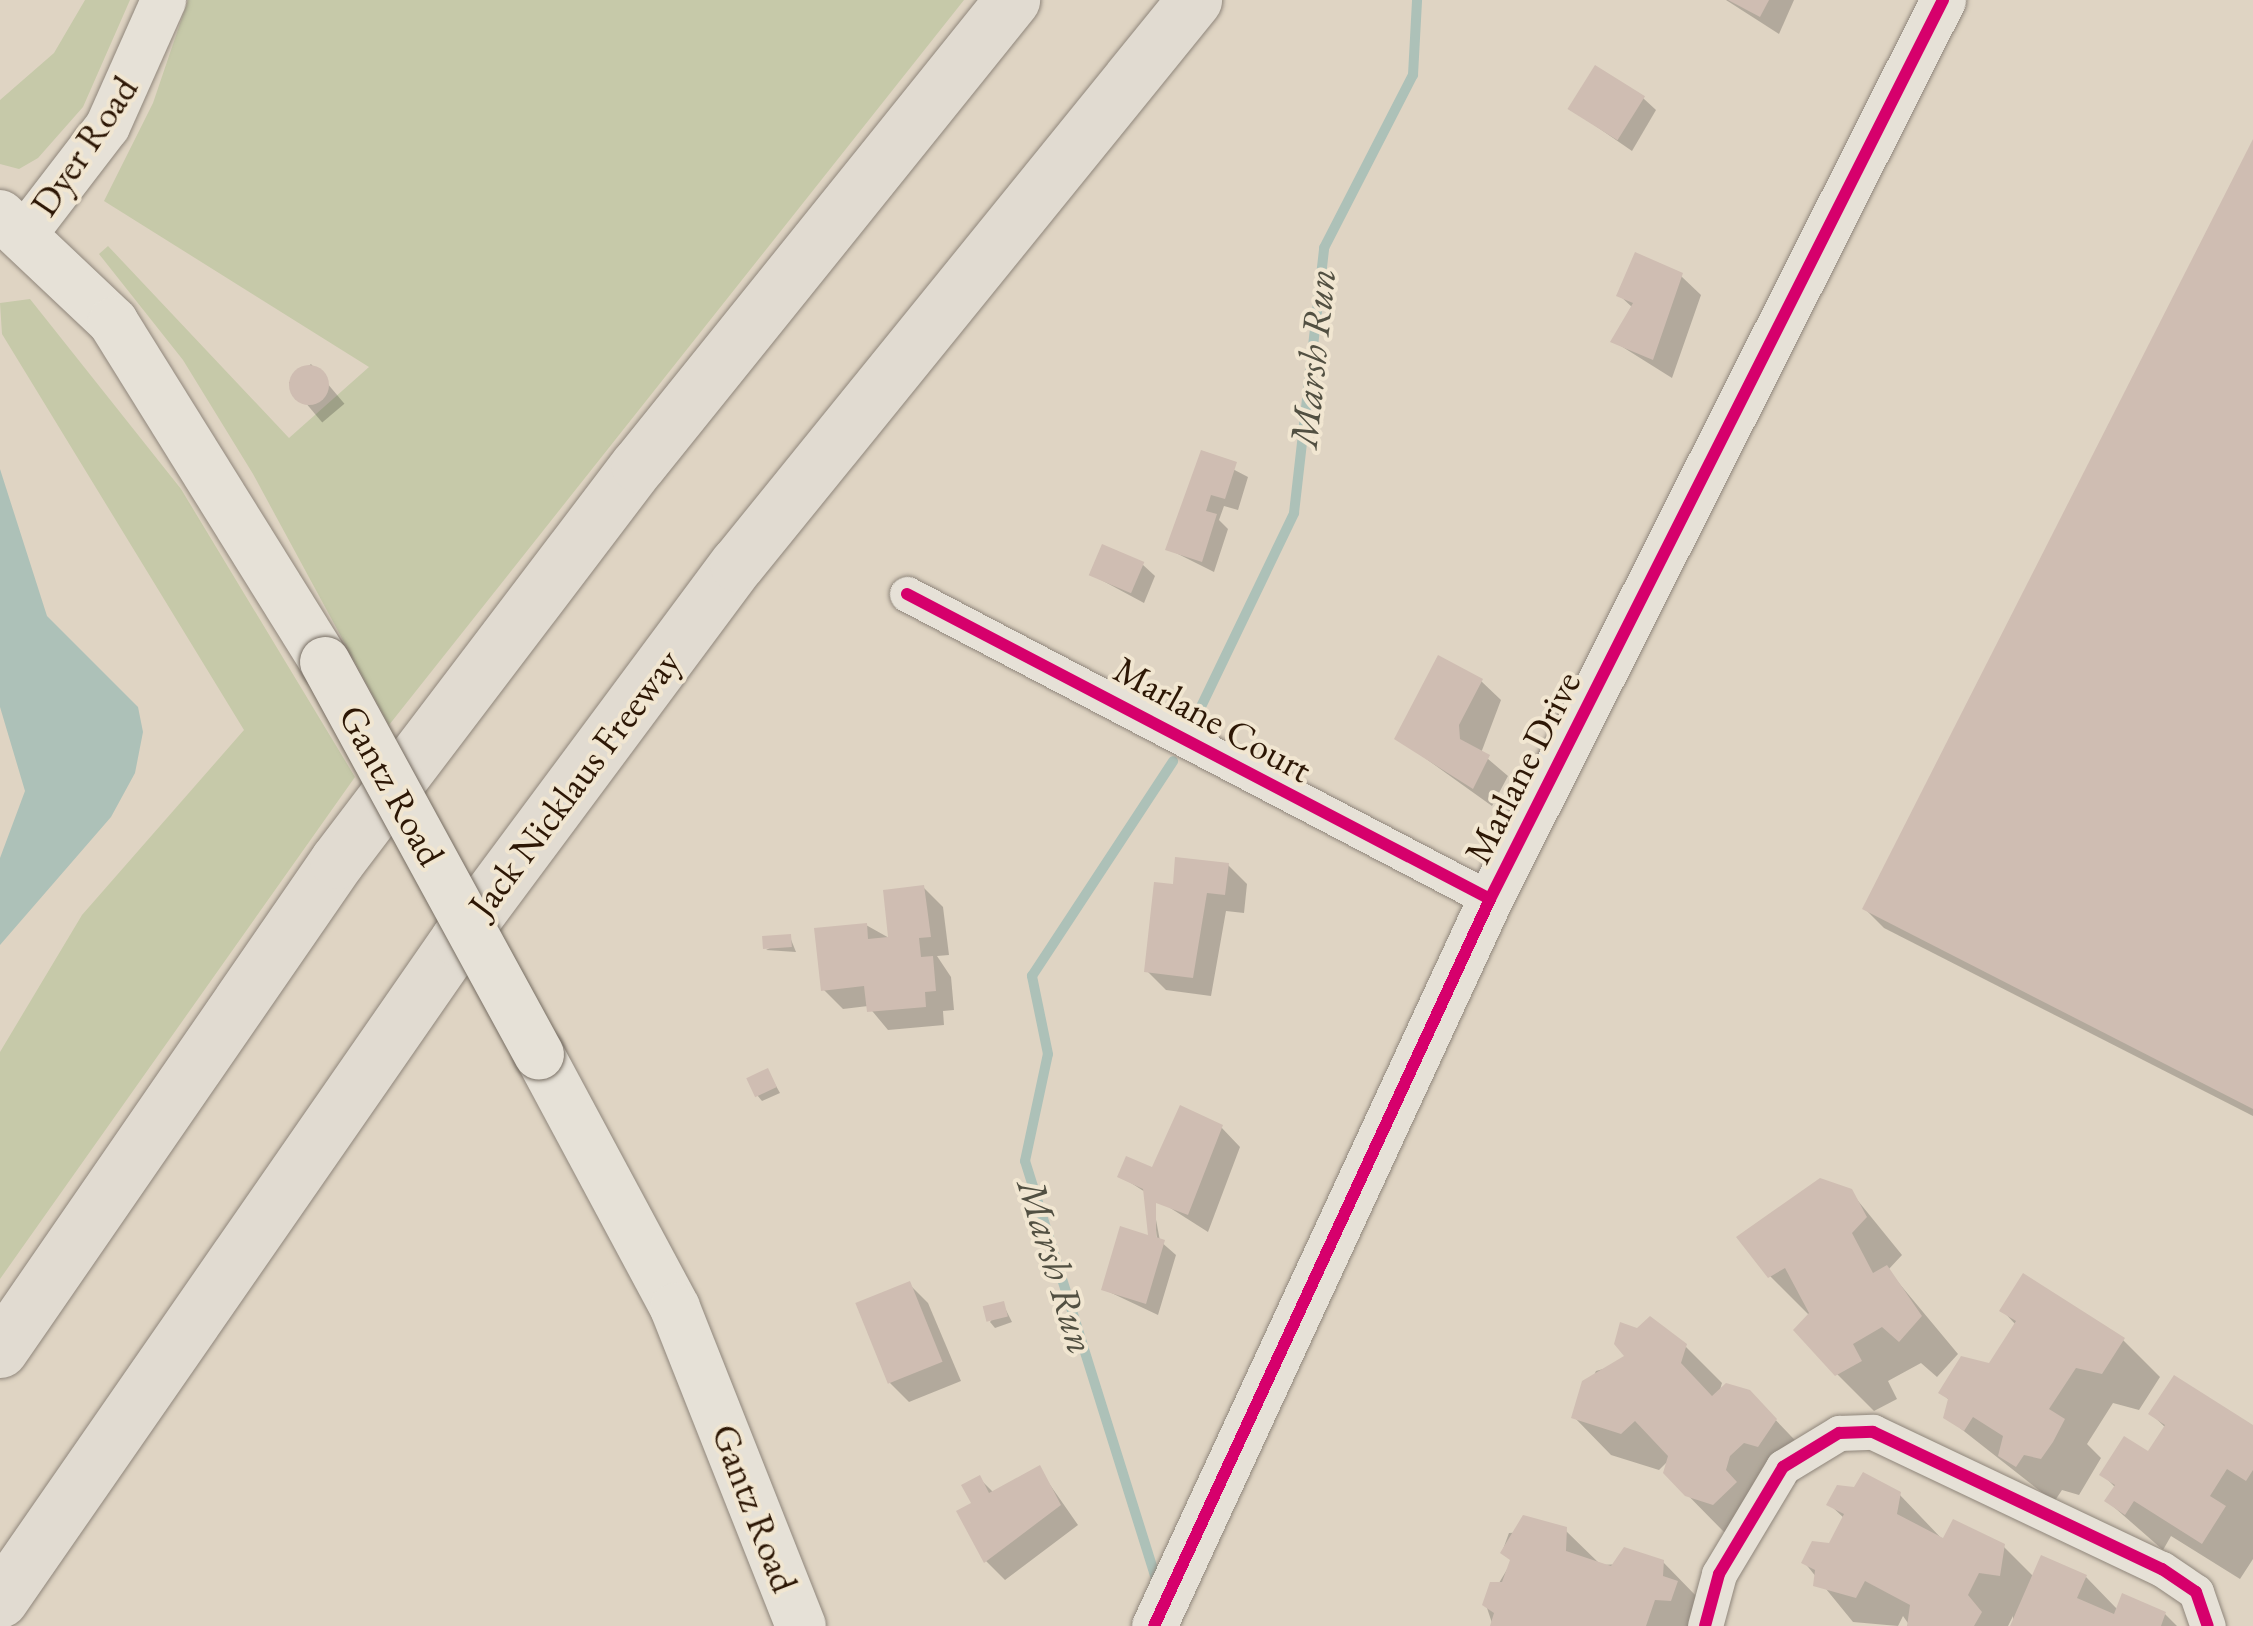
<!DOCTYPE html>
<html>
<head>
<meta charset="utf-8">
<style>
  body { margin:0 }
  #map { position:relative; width:2253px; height:1626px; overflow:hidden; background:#dfd4c3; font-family:"EB Garamond",serif }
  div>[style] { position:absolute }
  .green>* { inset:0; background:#c6c9a9 }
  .water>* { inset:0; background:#adc1b8 }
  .shadow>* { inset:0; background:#0003; transform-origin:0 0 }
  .stream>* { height:10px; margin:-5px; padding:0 5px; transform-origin:5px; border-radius:5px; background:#adc1b8 }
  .building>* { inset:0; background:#cfbdb2; transform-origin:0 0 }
  .round { border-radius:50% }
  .roads { filter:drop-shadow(0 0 2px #8f867b) drop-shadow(0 0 2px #8f867b) }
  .minor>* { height:35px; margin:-17.5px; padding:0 17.5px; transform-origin:17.5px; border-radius:17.5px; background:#e6e1d7 }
  .tertiary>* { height:45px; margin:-22.5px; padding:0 22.5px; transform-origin:22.5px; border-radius:22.5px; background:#e6e1d7 }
  .secondary>* { height:50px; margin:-25px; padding:0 25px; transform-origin:25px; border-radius:25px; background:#e6e1d7 }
  .motorway>* { height:55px; margin:-27.5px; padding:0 27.5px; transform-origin:27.5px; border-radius:27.5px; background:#e1dbd1 }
  .bridges { filter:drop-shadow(0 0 2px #766d62) drop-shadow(0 0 2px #766d62) }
  .secondary-bridge>* { height:50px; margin:-25px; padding:0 25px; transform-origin:25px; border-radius:25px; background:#e6e1d7 }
  .cycleway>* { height:12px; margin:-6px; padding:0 6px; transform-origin:6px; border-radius:6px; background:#d6006c }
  span { translate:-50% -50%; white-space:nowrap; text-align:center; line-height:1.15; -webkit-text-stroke:8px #f1e6d1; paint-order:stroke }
  .street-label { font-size:38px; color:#2d1705 }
  .water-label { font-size:40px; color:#525042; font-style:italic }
</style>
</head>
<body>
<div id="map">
  <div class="green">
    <i style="clip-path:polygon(85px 0,130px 0,83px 107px,38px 158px,19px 169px,0 164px,0 100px,54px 53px)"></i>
    <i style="clip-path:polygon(188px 0,964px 0,389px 725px,253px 474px,183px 360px,99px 254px,108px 246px,289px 438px,369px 367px,104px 201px,153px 103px)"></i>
    <i style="clip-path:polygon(30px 299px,181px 489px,355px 777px,0 1279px,0 1052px,82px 915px,244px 730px,2px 334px,0 303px)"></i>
  </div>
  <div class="water">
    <i style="clip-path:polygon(0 469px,47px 616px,138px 707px,143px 732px,135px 773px,111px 817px,0 945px,0 858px,25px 791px,0 707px)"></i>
  </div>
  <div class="shadow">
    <i style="clip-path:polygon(1726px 0,1794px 0,1779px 34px)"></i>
    <i style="clip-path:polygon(1643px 98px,1656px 110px,1632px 151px,1571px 109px)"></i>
    <i style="clip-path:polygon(2253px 145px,2253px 1116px,1884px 928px,1865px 909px)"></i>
    <i style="clip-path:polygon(1681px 276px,1701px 295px,1672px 378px,1613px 341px,1633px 308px,1619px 295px)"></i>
    <i style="left:311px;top:364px;width:52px;height:29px;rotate:50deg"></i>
    <i style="clip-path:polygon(1202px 453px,1248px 477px,1238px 510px,1224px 506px,1219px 520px,1228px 529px,1214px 572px,1168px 549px)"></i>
    <i style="clip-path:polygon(1142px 564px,1155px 576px,1144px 603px,1092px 575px)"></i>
    <i style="clip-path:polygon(1481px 681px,1501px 700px,1481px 753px,1508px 776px,1492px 806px,1397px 738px)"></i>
    <i style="clip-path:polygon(1228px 865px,1247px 884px,1244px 913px,1226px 911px,1211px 996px,1166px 990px,1147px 971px,1175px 887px)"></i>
    <i style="clip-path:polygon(924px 888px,943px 907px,949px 955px,937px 956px,951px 977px,954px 1010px,943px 1011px,944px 1025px,888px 1030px,868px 1006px,843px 1009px,824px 990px,866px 925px,891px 939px)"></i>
    <i style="clip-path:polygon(790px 937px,796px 952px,766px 950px)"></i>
    <i style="clip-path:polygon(767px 1070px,780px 1093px,762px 1101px,757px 1095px)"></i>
    <i style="clip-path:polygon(1221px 1127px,1240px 1147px,1208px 1232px,1120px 1176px,1154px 1170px)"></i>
    <i style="clip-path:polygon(1850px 1191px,1902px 1255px,1888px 1270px,1958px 1354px,1937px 1377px,1921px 1363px,1888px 1381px,1897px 1399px,1874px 1411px,1837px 1374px,1809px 1315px,1770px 1276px)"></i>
    <i style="clip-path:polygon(1154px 1209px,1160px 1241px,1176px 1255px,1158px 1315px,1103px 1289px,1157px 1240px)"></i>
    <i style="clip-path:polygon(909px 1284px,928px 1303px,961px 1381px,909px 1402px,890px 1383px)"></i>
    <i style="clip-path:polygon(1003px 1304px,1012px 1322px,995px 1328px,990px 1322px)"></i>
    <i style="clip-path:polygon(2002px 1310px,2123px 1340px,2160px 1377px,2139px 1410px,2113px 1403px,2087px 1444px,2101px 1458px,2079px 1495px,2062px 1490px,2054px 1502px,1946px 1417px,1950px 1401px,1941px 1392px,1990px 1366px,2016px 1325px)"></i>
    <i style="clip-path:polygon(1685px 1346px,1722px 1383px,1719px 1393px,1749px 1392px,1812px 1458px,1796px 1483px,1782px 1479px,1761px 1510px,1772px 1521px,1751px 1540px,1725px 1533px,1666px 1473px,1670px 1459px,1659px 1470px,1611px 1455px,1574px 1417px,1596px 1371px)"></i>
    <i style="clip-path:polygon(2151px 1414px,2253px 1428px,2253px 1559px,2240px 1579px,2171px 1536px,2163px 1550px,2107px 1501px,2116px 1488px,2102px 1474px,2149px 1455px,2166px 1428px)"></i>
    <i style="clip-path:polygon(1039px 1469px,1078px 1525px,1005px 1580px,986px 1561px,979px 1478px,994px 1493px)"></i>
    <i style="clip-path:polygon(1899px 1494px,1944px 1541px,2003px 1546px,2034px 1577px,2086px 1577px,2118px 1610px,2165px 1614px,2177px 1626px,2013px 1626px,2013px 1616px,2008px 1626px,1910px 1626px,1903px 1616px,1898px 1626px,1853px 1622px,1804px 1562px,1830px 1546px,1845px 1519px,1829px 1504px)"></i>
    <i style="clip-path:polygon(1565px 1530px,1601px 1565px,1663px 1562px,1700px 1600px,1712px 1626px,1493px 1626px,1486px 1605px,1512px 1561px,1502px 1552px,1509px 1533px)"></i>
  </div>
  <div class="stream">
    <i style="left:1197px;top:715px;width:224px;rotate:-64.3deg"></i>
    <i style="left:1294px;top:513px;width:267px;rotate:-83.5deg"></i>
    <i style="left:1324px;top:248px;width:195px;rotate:-62.8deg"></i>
    <i style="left:1413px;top:75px;width:75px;rotate:-86.9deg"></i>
    <i style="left:1157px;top:1582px;width:441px;rotate:-107.4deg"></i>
    <i style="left:1025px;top:1161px;width:109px;rotate:-77.9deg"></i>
    <i style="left:1048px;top:1054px;width:80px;rotate:-101.6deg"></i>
    <i style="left:1032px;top:976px;width:257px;rotate:-56.7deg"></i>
  </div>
  <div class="building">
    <i style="clip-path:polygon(1728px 0,1769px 0,1760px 17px)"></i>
    <i style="left:1595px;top:65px;width:59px;height:52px;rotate:32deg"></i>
    <i style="clip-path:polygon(2253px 139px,2253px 1109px,1862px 909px)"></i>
    <i style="clip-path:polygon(1635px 252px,1683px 273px,1653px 360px,1610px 342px,1633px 303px,1616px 296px)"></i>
    <i class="round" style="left:289px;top:365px;width:40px;height:40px"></i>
    <i style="clip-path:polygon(1201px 450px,1237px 462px,1225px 499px,1211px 495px,1206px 511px,1217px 514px,1202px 562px,1165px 550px)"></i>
    <i style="left:1102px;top:544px;width:46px;height:34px;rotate:23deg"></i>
    <i style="clip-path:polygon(1438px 655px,1483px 679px,1459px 725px,1460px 739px,1490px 755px,1473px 789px,1394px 739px)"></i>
    <i style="clip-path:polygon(1175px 857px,1229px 863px,1225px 895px,1207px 893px,1193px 978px,1144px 972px,1154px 882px,1173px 884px)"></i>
    <i style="clip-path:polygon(924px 885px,931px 937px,919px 938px,921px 957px,933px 956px,936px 991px,925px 992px,926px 1007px,867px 1012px,864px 986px,821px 991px,814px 928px,867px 923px,868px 939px,888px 937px,883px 890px)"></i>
    <i style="left:791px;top:934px;width:13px;height:29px;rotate:86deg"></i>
    <i style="left:768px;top:1068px;width:21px;height:24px;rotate:65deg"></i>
    <i style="clip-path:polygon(1180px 1105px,1223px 1125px,1188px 1215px,1156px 1203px,1156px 1237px,1165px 1240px,1146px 1304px,1101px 1290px,1120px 1226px,1148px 1235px,1143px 1189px,1117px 1177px,1126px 1156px,1152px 1167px)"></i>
    <i style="clip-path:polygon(1820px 1178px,1852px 1189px,1867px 1217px,1852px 1233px,1873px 1273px,1887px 1265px,1922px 1316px,1899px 1342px,1882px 1327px,1853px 1344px,1862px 1361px,1835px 1376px,1793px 1330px,1809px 1313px,1785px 1268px,1768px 1278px,1736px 1237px)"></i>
    <i style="clip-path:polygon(2023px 1273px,2125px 1338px,2102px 1374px,2076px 1368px,2049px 1409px,2065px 1419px,2053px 1442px,2041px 1459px,2024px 1455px,2016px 1467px,1998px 1456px,2003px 1436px,1973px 1417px,1964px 1431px,1943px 1418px,1948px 1399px,1938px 1393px,1961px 1356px,1989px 1363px,2016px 1321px,1999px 1311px)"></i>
    <i style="left:910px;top:1281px;width:87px;height:59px;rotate:68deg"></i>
    <i style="left:1004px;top:1301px;width:16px;height:22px;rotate:76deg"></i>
    <i style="clip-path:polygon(1650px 1316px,1687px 1344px,1681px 1363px,1712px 1396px,1726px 1383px,1750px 1390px,1777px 1419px,1758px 1447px,1744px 1443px,1730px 1456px,1726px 1470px,1737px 1482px,1713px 1505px,1685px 1496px,1663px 1473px,1668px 1456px,1635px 1421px,1621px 1434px,1571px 1418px,1582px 1381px,1624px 1356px,1614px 1344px,1620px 1322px,1637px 1328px)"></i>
    <i style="clip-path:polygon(2174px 1375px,2253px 1425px,2253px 1470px,2246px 1481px,2227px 1469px,2210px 1496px,2226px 1506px,2202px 1544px,2134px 1501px,2125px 1515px,2104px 1501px,2115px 1485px,2099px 1475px,2124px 1436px,2148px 1451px,2165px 1425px,2148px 1414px)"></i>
    <i style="clip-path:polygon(1040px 1465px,1061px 1505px,984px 1563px,956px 1511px,971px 1503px,961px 1485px,980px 1475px,989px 1493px)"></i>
    <i style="clip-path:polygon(1863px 1472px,1901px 1492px,1897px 1514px,1943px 1538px,1953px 1519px,2005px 1544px,2000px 1576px,1979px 1573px,1968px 1595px,1982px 1612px,1974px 1626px,1907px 1626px,1910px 1605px,1865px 1581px,1856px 1598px,1813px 1586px,1815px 1570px,1801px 1563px,1812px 1541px,1829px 1543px,1844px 1514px,1826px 1505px,1837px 1485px,1854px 1487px)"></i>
    <i style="clip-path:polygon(1523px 1515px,1567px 1527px,1566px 1551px,1611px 1566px,1624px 1547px,1664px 1560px,1663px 1576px,1678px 1581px,1671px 1601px,1655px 1600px,1646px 1626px,1490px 1626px,1494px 1613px,1482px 1605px,1490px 1582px,1502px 1582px,1510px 1560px,1500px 1553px)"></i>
    <i style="clip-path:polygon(2041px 1555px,2087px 1575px,2077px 1598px,2114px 1614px,2122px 1593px,2166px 1612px,2161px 1626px,2010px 1626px)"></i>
  </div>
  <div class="roads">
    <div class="minor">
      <i style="left:907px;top:594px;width:658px;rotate:27.62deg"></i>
      <i style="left:1705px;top:1626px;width:54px;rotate:-74.9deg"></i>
      <i style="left:1719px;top:1574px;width:125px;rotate:-59.1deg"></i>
      <i style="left:1783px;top:1467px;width:66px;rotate:-31.3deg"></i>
      <i style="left:1839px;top:1433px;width:34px;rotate:-2deg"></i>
      <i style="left:1873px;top:1432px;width:320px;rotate:25.4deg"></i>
      <i style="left:2162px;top:1569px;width:41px;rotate:34.1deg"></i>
      <i style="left:2196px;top:1592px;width:36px;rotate:71deg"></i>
    </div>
    <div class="tertiary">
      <i style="left:24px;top:234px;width:136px;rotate:-52.5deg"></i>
      <i style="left:107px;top:126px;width:138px;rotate:-66deg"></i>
      <i style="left:1154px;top:1626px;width:801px;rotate:-65.19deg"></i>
      <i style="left:1490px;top:899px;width:1007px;rotate:-63.26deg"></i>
    </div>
    <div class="secondary">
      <i style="left:0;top:215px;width:156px;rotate:43.4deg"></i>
      <i style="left:113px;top:322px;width:401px;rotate:58.1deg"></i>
      <i style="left:539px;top:1054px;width:288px;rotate:61.8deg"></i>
      <i style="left:675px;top:1308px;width:342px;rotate:68.4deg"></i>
    </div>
    <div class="motorway">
      <i style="left:0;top:1350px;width:594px;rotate:-55.43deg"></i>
      <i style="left:337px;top:861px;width:497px;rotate:-52.8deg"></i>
      <i style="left:638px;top:465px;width:597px;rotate:-51.19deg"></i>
      <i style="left:0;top:1600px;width:804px;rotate:-55.28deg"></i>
      <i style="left:458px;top:939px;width:467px;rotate:-53.4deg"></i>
      <i style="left:737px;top:564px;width:726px;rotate:-50.98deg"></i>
    </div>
  </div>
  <div class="bridges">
    <div class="secondary-bridge">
      <i style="left:325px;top:662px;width:447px;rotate:61.4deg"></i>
    </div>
  </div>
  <div class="cycleway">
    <i style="left:907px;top:594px;width:658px;rotate:27.62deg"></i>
    <i style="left:1154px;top:1626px;width:801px;rotate:-65.19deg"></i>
    <i style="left:1490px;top:899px;width:1007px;rotate:-63.26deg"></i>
    <i style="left:1705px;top:1626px;width:54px;rotate:-74.9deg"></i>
    <i style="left:1719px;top:1574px;width:125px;rotate:-59.1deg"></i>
    <i style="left:1783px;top:1467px;width:66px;rotate:-31.3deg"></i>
    <i style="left:1839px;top:1433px;width:34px;rotate:-2deg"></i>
    <i style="left:1873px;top:1432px;width:320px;rotate:25.4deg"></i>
    <i style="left:2162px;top:1569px;width:41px;rotate:34.1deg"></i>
    <i style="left:2196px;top:1592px;width:36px;rotate:71deg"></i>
  </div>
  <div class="street-label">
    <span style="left:84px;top:146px;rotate:-56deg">Dyer Road</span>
    <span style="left:1213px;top:719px;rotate:29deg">Marlane Court</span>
    <span style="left:1522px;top:767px;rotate:-63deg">Marlane Drive</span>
    <span style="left:574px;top:783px;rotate:-53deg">Jack Nicklaus Freeway</span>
    <span style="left:392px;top:785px;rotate:61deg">Gantz Road</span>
    <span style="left:755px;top:1508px;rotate:69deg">Gantz Road</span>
  </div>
  <div class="water-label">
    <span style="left:1312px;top:358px;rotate:-84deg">Marsh Run</span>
    <span style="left:1057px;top:1266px;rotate:73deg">Marsh Run</span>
  </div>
</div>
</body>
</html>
